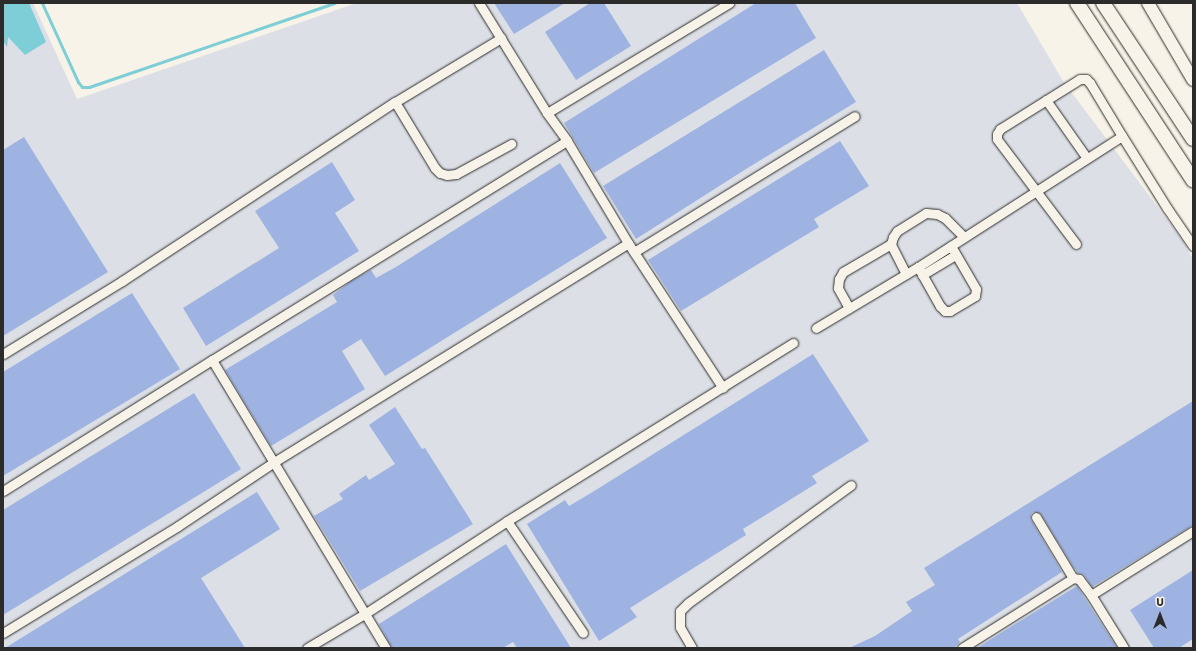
<!DOCTYPE html>
<html>
<head>
<meta charset="utf-8">
<style>
  body { margin:0 }
  #map { position:relative; width:1196px; height:651px; overflow:hidden; background:#f7f3e8; font-family:"Shantell Sans",sans-serif }
  div>[style] { position:absolute }
  .built>* { inset:0; background:#dce0e6 }
  .water>* { inset:0; background:#7dced6 }
  .stream>* { height:3px; margin:-1.5px; padding:0 1.5px; transform-origin:1.5px; border-radius:1.5px; background:#7dced6 }
  .building>* { inset:0; background:#9eb3e1 }
  .roads { filter:drop-shadow(0 0 1px #2b2b2b) drop-shadow(0 0 1px #2b2b2b) }
  .minor>* { height:9px; margin:-4.5px; padding:0 4.5px; transform-origin:4.5px; border-radius:4.5px; background:#f7f3e8 }
  .major>* { height:12px; margin:-6px; padding:0 6px; transform-origin:6px; border-radius:6px; background:#f7f3e8 }
  .highway>* { height:14px; margin:-7px; padding:0 7px; transform-origin:7px; border-radius:7px; background:#f7f3e8 }
  span { translate:-50% -50%; white-space:nowrap; text-align:center; line-height:1.15; -webkit-text-stroke:3px #f7f3e8; paint-order:stroke }
  .frame { position:absolute; inset:0; border:4px solid #2b2b2b; pointer-events:none }
  .north { position:absolute; left:1140px; top:595px; width:40px; height:40px; -webkit-text-stroke:3px #f7f3e8; paint-order:stroke; rotate:0deg; font-size:11px; font-weight:700; line-height:16px; text-align:center; color:#2b2b2b }
  .north::after { content:''; display:block; margin:auto; width:14px; height:18px; background:#2b2b2b; clip-path:polygon(50% 0,100% 100%,50% 72%,0 100%) }
</style>
</head>
<body>
<div id="map">
  <div class="built">
    <i style="clip-path:polygon(3px 3px,33px 3px,77px 99px,357px 3px,1017px 3px,1063px 81px,1181px 238px,1193px 259px,1193px 648px,3px 648px)"></i>
  </div>
  <div class="water">
    <i style="clip-path:polygon(3px 3px,29px 3px,46px 42px,25px 55px,8px 37px,7px 47px,3px 41px)"></i>
  </div>
  <div class="stream">
    <i style="left:42px;top:3px;width:87px;rotate:65.5deg"></i>
    <i style="left:78px;top:82px;width:6px;rotate:51deg"></i>
    <i style="left:82px;top:87px;width:7px"></i>
    <i style="left:89px;top:87px;width:260px;rotate:-18.9deg"></i>
  </div>
  <div class="building">
    <i style="clip-path:polygon(494px 3px,565px 3px,514px 34px)"></i>
    <i style="clip-path:polygon(590px 3px,604px 3px,631px 46px,576px 80px,545px 32px)"></i>
    <i style="clip-path:polygon(756px 3px,795px 3px,816px 38px,594px 173px,564px 123px)"></i>
    <i style="clip-path:polygon(824px 50px,856px 102px,746px 169px,636px 239px,603px 186px)"></i>
    <i style="clip-path:polygon(24px 137px,108px 272px,3px 336px,3px 150px)"></i>
    <i style="clip-path:polygon(840px 141px,869px 186px,814px 219px,819px 227px,681px 311px,648px 260px)"></i>
    <i style="clip-path:polygon(332px 162px,355px 200px,335px 213px,359px 251px,206px 346px,183px 308px,279px 248px,255px 211px)"></i>
    <i style="clip-path:polygon(560px 163px,607px 238px,385px 376px,361px 339px,342px 351px,365px 389px,271px 446px,225px 370px,337px 302px,333px 295px,351px 281px,371px 270px,376px 278px,396px 267px)"></i>
    <i style="clip-path:polygon(132px 293px,180px 369px,3px 476px,3px 372px)"></i>
    <i style="clip-path:polygon(813px 354px,869px 441px,812px 476px,817px 483px,743px 529px,746px 535px,630px 608px,637px 617px,599px 641px,527px 524px,565px 500px,569px 506px,591px 493px)"></i>
    <i style="clip-path:polygon(194px 393px,241px 469px,3px 615px,3px 510px)"></i>
    <i style="clip-path:polygon(1193px 401px,1193px 525px,1092px 587px,1084px 575px,1078px 573px,1072px 565px,1041px 514px,1033px 512px,1031px 514px,1031px 520px,1062px 572px,958px 639px,960px 642px,954px 648px,849px 648px,875px 636px,912px 611px,906px 602px,935px 585px,924px 568px)"></i>
    <i style="clip-path:polygon(395px 407px,422px 449px,425px 448px,473px 524px,360px 591px,314px 516px,343px 499px,339px 494px,366px 475px,369px 480px,395px 464px,369px 425px)"></i>
    <i style="clip-path:polygon(257px 492px,280px 529px,201px 578px,245px 648px,5px 648px)"></i>
    <i style="clip-path:polygon(506px 544px,571px 648px,517px 648px,513px 642px,503px 648px,392px 648px,379px 624px)"></i>
    <i style="clip-path:polygon(1193px 570px,1193px 639px,1179px 648px,1154px 648px,1130px 610px)"></i>
    <i style="clip-path:polygon(1077px 586px,1117px 648px,977px 648px,1004px 631px)"></i>
  </div>
  <div class="roads">
    <div class="minor">
      <i style="left:479px;top:3px;width:129px;rotate:58.3deg"></i>
      <i style="left:547px;top:113px;width:34px;rotate:54deg"></i>
      <i style="left:567px;top:141px;width:119px;rotate:59.1deg"></i>
      <i style="left:628px;top:243px;width:173px;rotate:56.8deg"></i>
      <i style="left:1046px;top:100px;width:70px;rotate:54.9deg"></i>
      <i style="left:395px;top:102px;width:77px;rotate:58.8deg"></i>
      <i style="left:435px;top:168px;width:7px;rotate:45deg"></i>
      <i style="left:440px;top:173px;width:7px;rotate:16deg"></i>
      <i style="left:447px;top:175px;width:9px;rotate:-6deg"></i>
      <i style="left:456px;top:174px;width:63px;rotate:-28.6deg"></i>
      <i style="left:547px;top:113px;width:213px;rotate:-31.1deg"></i>
      <i style="left:1076px;top:244px;width:131px;rotate:-127deg"></i>
      <i style="left:997px;top:139px;width:5px;rotate:-90deg"></i>
      <i style="left:997px;top:134px;width:6px;rotate:-59deg"></i>
      <i style="left:1000px;top:129px;width:94px;rotate:-32deg"></i>
      <i style="left:1080px;top:79px;width:6px"></i>
      <i style="left:1086px;top:79px;width:6px;rotate:45deg"></i>
      <i style="left:1090px;top:83px;width:62px;rotate:58.9deg"></i>
      <i style="left:634px;top:252px;width:259px;rotate:-31.6deg"></i>
      <i style="left:918px;top:267px;width:45px;rotate:60.6deg"></i>
      <i style="left:940px;top:306px;width:7px;rotate:45deg"></i>
      <i style="left:945px;top:311px;width:5px"></i>
      <i style="left:950px;top:311px;width:29px;rotate:-31deg"></i>
      <i style="left:975px;top:296px;width:7px;rotate:-82deg"></i>
      <i style="left:976px;top:289px;width:50px;rotate:-120.2deg"></i>
      <i style="left:906px;top:274px;width:34px;rotate:-117deg"></i>
      <i style="left:891px;top:244px;width:7px;rotate:-74deg"></i>
      <i style="left:893px;top:237px;width:7px;rotate:-56deg"></i>
      <i style="left:897px;top:231px;width:34px;rotate:-32deg"></i>
      <i style="left:926px;top:213px;width:11px;rotate:5deg"></i>
      <i style="left:937px;top:214px;width:9px;rotate:27deg"></i>
      <i style="left:945px;top:218px;width:27px;rotate:45deg"></i>
      <i style="left:922px;top:275px;width:39px;rotate:-31deg"></i>
      <i style="left:849px;top:308px;width:23px;rotate:-119deg"></i>
      <i style="left:838px;top:288px;width:9px;rotate:-84deg"></i>
      <i style="left:839px;top:279px;width:8px;rotate:-60deg"></i>
      <i style="left:843px;top:272px;width:56px;rotate:-30.3deg"></i>
      <i style="left:816px;top:328px;width:119px;rotate:-30.9deg"></i>
      <i style="left:918px;top:267px;width:242px;rotate:-32.7deg"></i>
      <i style="left:1122px;top:136px;width:85px;rotate:58deg"></i>
      <i style="left:1167px;top:208px;width:46px;rotate:55.6deg"></i>
      <i style="left:3px;top:354px;width:140px;rotate:-31.5deg"></i>
      <i style="left:122px;top:281px;width:326px;rotate:-33.3deg"></i>
      <i style="left:395px;top:102px;width:124px;rotate:-31.1deg"></i>
      <i style="left:212px;top:360px;width:336px;rotate:58.9deg"></i>
      <i style="left:3px;top:491px;width:247px;rotate:-32.1deg"></i>
      <i style="left:212px;top:360px;width:417px;rotate:-31.7deg"></i>
      <i style="left:1036px;top:517px;width:71px;rotate:58.8deg"></i>
      <i style="left:507px;top:521px;width:135px;rotate:55.8deg"></i>
      <i style="left:1091px;top:595px;width:62px;rotate:58.1deg"></i>
      <i style="left:3px;top:633px;width:205px;rotate:-31.4deg"></i>
      <i style="left:178px;top:526px;width:115px;rotate:-33.7deg"></i>
      <i style="left:274px;top:462px;width:416px;rotate:-31.7deg"></i>
      <i style="left:307px;top:648px;width:69px;rotate:-30.7deg"></i>
      <i style="left:366px;top:613px;width:168px;rotate:-33.1deg"></i>
      <i style="left:507px;top:521px;width:337px;rotate:-31.9deg"></i>
      <i style="left:692px;top:648px;width:24px;rotate:-120deg"></i>
      <i style="left:680px;top:627px;width:16px;rotate:-90deg"></i>
      <i style="left:680px;top:611px;width:11px;rotate:-45deg"></i>
      <i style="left:688px;top:603px;width:201px;rotate:-35.9deg"></i>
      <i style="left:962px;top:648px;width:131px;rotate:-32.2deg"></i>
      <i style="left:1073px;top:578px;width:6px;rotate:9deg"></i>
      <i style="left:1079px;top:579px;width:20px;rotate:53deg"></i>
      <i style="left:1091px;top:595px;width:120px;rotate:-32.1deg"></i>
    </div>
    <div class="major">
      <i style="left:1148px;top:3px;width:89px;rotate:59.7deg"></i>
    </div>
    <div class="highway">
      <i style="left:1077px;top:3px;width:212px;rotate:56.8deg"></i>
      <i style="left:1103px;top:3px;width:163px;rotate:56.5deg"></i>
    </div>
  </div>
  <div class="frame"></div>
  <div class="north">U</div>
</div>
</body>
</html>
